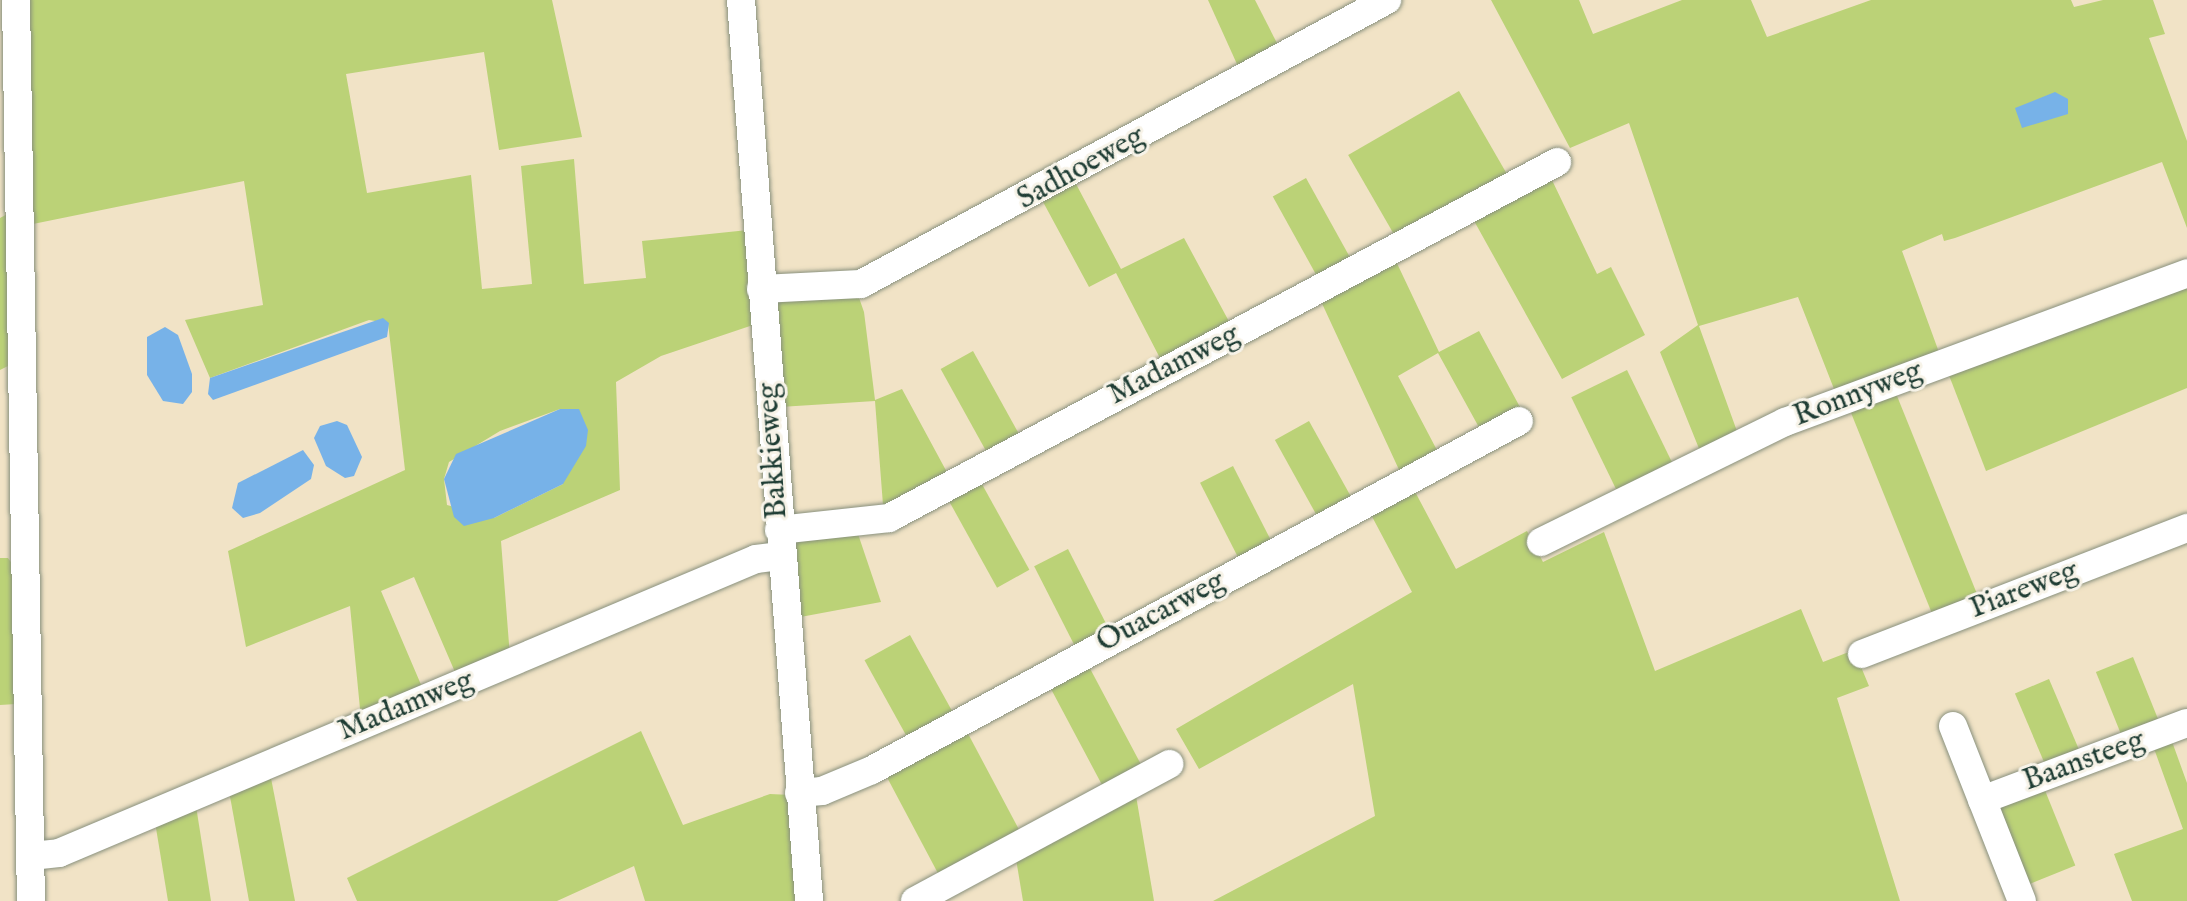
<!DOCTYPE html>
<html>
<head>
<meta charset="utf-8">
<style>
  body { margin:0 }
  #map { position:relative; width:2187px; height:901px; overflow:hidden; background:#f1e3c6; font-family:"IM FELL English",serif }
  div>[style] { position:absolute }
  .green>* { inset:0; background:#bbd277; transform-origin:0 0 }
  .water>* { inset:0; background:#77b2e8 }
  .roads { filter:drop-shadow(0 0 2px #88907d) drop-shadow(0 0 2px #88907d) }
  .street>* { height:28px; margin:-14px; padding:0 14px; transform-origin:14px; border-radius:14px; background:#fff }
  span { translate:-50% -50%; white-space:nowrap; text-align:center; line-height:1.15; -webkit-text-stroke:6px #f7f3e8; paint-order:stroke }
  .street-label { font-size:30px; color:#1f3d34 }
</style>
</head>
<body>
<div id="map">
  <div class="green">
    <i style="clip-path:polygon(evenodd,28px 0,552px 0,582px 137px,499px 150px,484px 52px,346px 74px,367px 193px,471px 175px,482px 289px,532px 284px,521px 166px,574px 159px,584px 284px,646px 278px,642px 241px,748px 230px,753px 325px,661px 356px,616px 382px,620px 490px,501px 541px,510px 657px,458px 679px,414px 577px,381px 591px,425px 694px,361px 719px,350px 606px,246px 647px,228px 551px,405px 470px,388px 323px,369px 320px,210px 378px,185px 320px,263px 305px,244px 181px,33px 224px,28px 0,560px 409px,563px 484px,494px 518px,447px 505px,444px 479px,449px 462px,500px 431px,560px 409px)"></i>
    <i style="clip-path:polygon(1208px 0,1255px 0,1281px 51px,1241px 73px)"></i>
    <i style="clip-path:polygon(1491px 0,1579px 0,1593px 34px,1682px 0,1751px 0,1767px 37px,1871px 0,2071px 0,2074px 7px,2103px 0,2153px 0,2165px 34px,2149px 38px,2187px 141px,2187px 228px,2162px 162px,1955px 238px,1944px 241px,1942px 234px,1902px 251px,1940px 355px,1836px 394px,1798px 297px,1699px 326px,1738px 434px,1700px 451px,1660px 352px,1698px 325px,1629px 123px,1570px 148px)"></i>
    <i style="left:1459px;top:91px;width:99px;height:128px;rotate:60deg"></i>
    <i style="left:1306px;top:178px;width:98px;height:38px;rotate:61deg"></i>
    <i style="clip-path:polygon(1551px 178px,1597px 274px,1611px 267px,1645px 335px,1562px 379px,1473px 219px)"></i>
    <i style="clip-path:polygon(1075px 182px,1121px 269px,1184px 238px,1232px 327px,1162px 362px,1116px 273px,1089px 287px,1042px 200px)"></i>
    <i style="clip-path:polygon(11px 212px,10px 365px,0 370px,0 218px)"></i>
    <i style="clip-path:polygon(1394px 257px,1439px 352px,1479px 331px,1521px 409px,1481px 431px,1438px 353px,1398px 376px,1439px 454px,1401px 474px,1319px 297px)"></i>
    <i style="clip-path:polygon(2187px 282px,2187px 388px,1986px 471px,1945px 365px)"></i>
    <i style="clip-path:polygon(857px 292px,864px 312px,875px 400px,902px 389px,949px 476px,883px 505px,875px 401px,780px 407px,775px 301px)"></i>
    <i style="left:973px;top:351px;width:98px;height:37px;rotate:61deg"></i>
    <i style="left:1627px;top:370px;width:104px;height:62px;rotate:64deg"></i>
    <i style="left:1895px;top:391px;width:226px;height:49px;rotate:68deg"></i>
    <i style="left:1309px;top:421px;width:93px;height:39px;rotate:61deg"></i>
    <i style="left:1233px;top:466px;width:89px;height:37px;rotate:63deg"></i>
    <i style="left:978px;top:477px;width:106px;height:37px;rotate:61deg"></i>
    <i style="clip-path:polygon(1412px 486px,1456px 569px,1527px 531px,1543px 562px,1604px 532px,1655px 671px,1801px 609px,1823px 662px,1854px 650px,1869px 686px,1837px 698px,1900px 901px,1213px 901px,1375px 816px,1353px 684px,1199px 769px,1176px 729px,1412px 592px,1368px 509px)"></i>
    <i style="clip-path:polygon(858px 534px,881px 602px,795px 618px,792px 541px)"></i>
    <i style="left:1068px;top:549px;width:91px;height:38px;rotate:63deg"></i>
    <i style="clip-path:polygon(0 558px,8px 558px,13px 565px,16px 704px,0 705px)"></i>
    <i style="left:910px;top:635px;width:92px;height:52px;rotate:61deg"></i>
    <i style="left:2133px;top:657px;width:73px;height:40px;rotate:68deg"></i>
    <i style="left:1086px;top:661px;width:123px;height:44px;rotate:62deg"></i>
    <i style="left:2049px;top:679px;width:84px;height:37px;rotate:67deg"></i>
    <i style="left:965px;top:728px;width:122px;height:92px;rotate:62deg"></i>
    <i style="clip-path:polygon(641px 731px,683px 825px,770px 794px,791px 795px,799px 901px,645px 901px,634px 866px,557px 901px,357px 901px,347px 878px)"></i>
    <i style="clip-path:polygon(2170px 736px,2187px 783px,2187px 901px,2132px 901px,2114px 854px,2183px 829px,2152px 743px)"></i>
    <i style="clip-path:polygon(270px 773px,295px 901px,249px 901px,229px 791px)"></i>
    <i style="left:2042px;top:783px;width:89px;height:51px;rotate:68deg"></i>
    <i style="clip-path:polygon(1135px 790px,1154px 901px,1023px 901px,1015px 853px)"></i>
    <i style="clip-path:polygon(196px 806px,211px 901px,168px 901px,155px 822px)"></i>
  </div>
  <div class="water">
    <i style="clip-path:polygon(2055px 92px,2068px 99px,2068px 114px,2022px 128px,2015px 108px)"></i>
    <i style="clip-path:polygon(383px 318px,389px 323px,387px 337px,213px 400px,208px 394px,210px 378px)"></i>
    <i style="clip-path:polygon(165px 327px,178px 335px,192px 374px,192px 392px,183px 404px,163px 401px,147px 375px,147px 337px)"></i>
    <i style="clip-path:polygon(560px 409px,579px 409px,588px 430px,586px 446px,563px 484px,494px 518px,464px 526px,454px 517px,444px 479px,456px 454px)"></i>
    <i style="clip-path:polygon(337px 421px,347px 425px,362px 457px,354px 476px,345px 478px,326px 466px,314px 438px,320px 426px)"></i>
    <i style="clip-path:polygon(303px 450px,314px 465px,311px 479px,260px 513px,243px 518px,232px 508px,238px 483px)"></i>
  </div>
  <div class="roads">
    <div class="street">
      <i style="left:16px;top:0;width:901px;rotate:89.05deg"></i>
      <i style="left:741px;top:0;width:904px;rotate:85.68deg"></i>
      <i style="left:761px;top:289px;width:100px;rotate:-2.9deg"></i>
      <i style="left:861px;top:284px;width:598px;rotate:-28.37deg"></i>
      <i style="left:779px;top:530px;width:111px;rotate:-6.2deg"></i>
      <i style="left:889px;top:518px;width:757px;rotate:-28.05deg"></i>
      <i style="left:1541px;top:542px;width:272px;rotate:-26.2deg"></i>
      <i style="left:1785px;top:422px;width:429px;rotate:-20.3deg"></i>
      <i style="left:1862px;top:654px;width:349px;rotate:-21.2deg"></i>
      <i style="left:1953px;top:726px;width:188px;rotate:68.5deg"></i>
      <i style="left:799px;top:793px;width:23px;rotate:-5deg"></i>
      <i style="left:822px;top:791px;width:54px;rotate:-22.8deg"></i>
      <i style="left:872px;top:770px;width:735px;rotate:-28.34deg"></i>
      <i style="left:1982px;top:800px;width:219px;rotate:-20.6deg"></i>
      <i style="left:31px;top:856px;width:28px;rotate:-6deg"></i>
      <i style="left:59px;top:853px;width:756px;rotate:-22.87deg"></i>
      <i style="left:756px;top:559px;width:25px;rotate:-7deg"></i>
      <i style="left:915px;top:901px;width:289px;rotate:-28.3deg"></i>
    </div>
  </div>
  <div class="street-label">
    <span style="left:1081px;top:168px;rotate:-29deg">Sadhoeweg</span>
    <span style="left:1174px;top:365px;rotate:-27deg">Madamweg</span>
    <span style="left:1858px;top:394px;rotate:-21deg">Ronnyweg</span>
    <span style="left:773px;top:451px;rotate:-94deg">Bakkieweg</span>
    <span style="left:2024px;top:590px;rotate:-21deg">Piareweg</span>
    <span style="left:1161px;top:612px;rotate:-28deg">Ouacarweg</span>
    <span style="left:406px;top:706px;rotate:-22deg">Madamweg</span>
    <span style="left:2084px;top:761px;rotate:-20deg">Baansteeg</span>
  </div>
</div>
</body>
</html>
